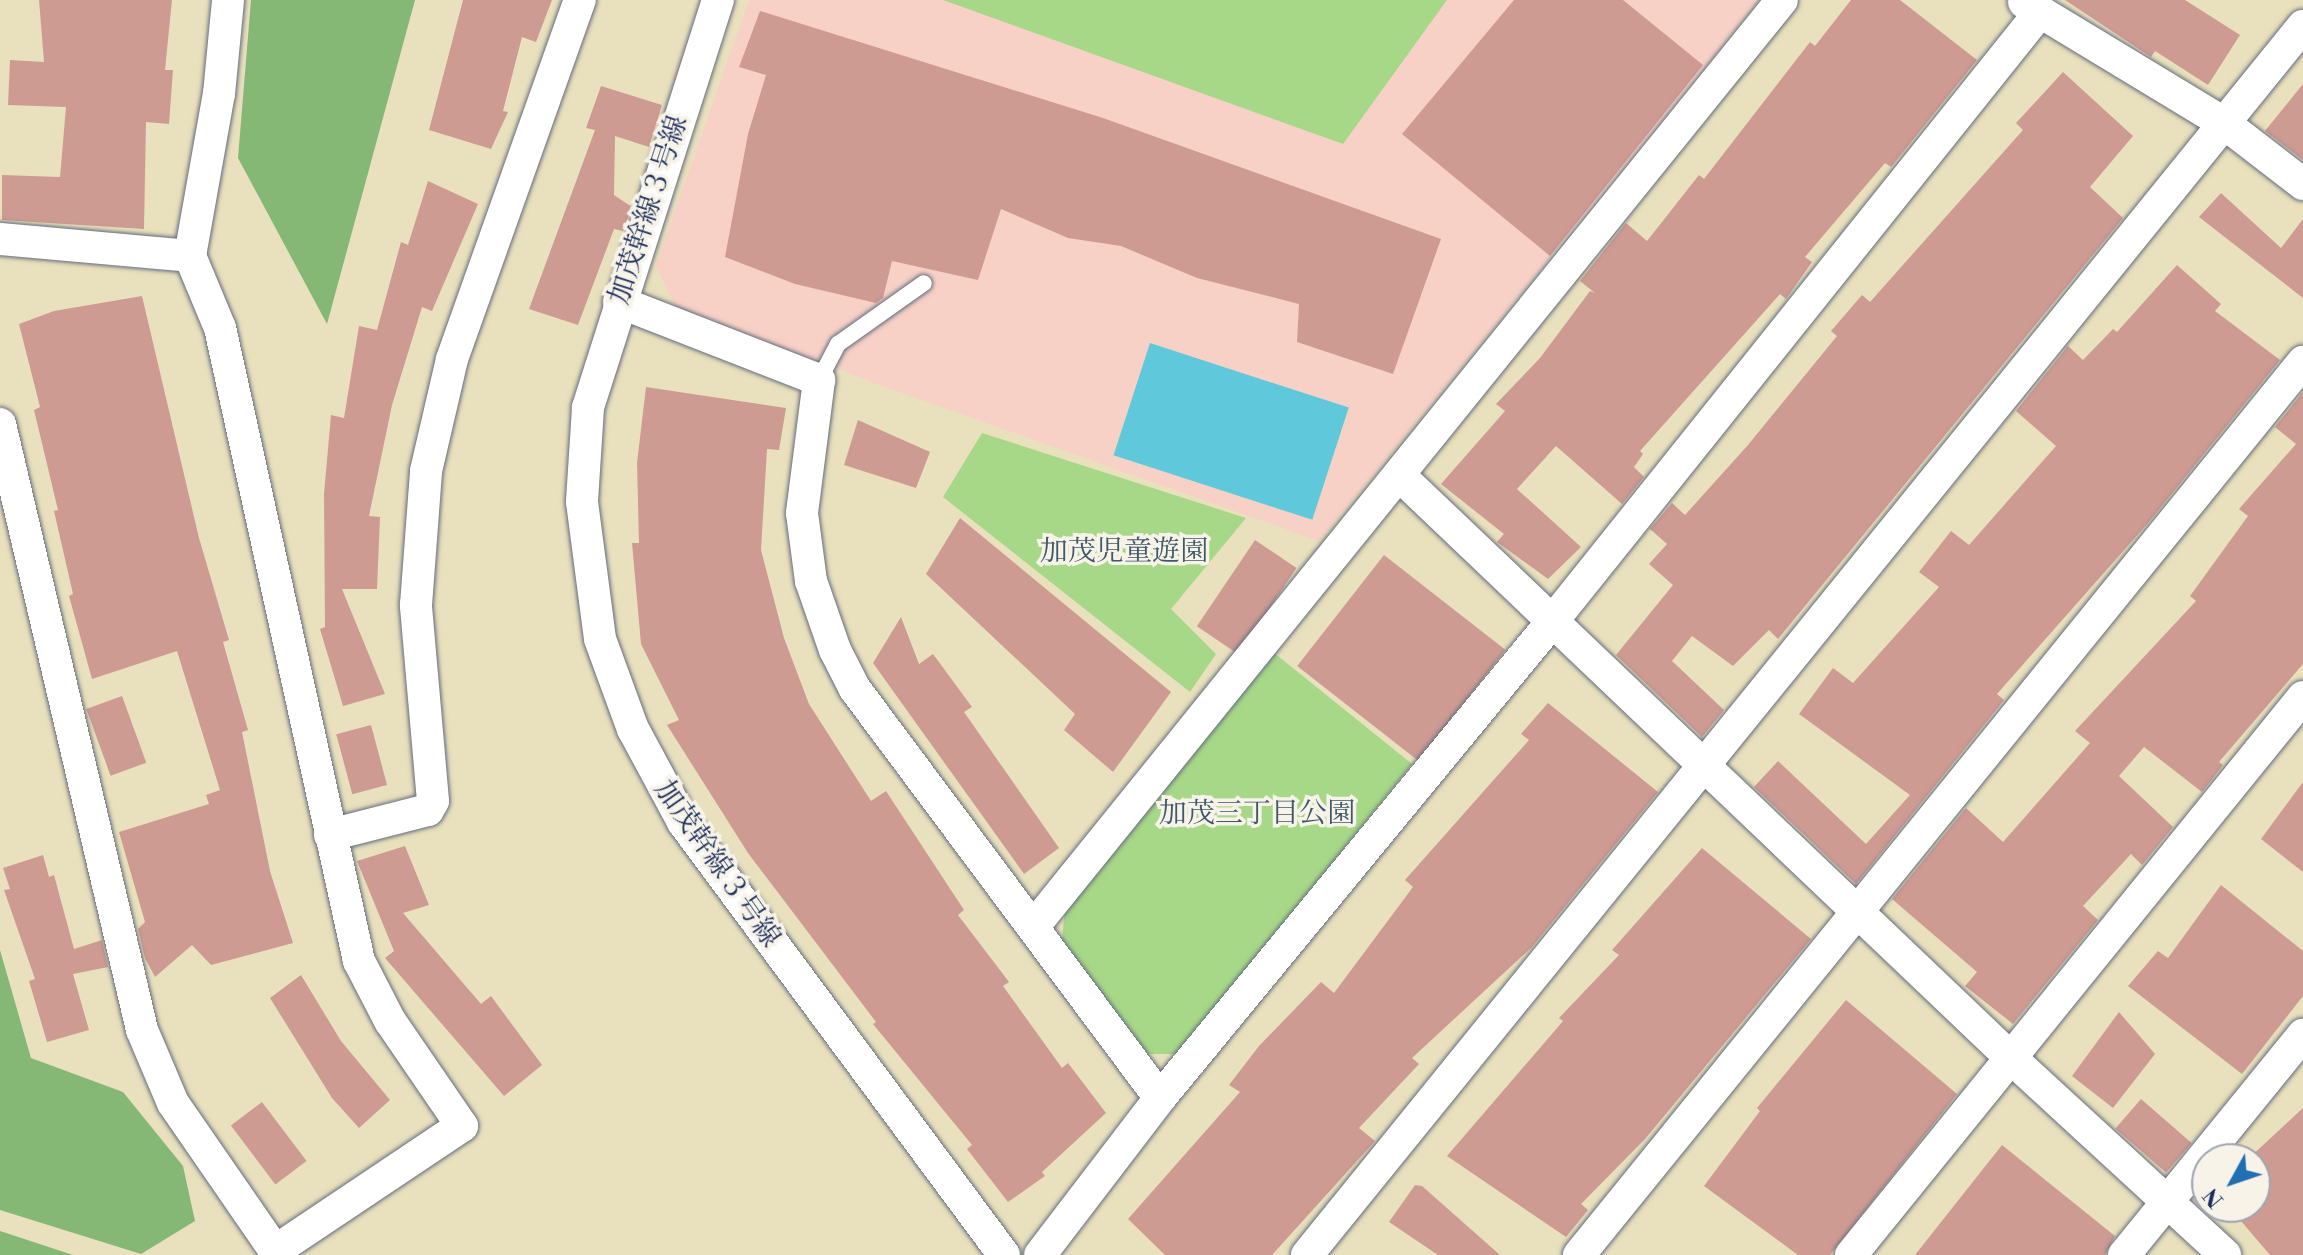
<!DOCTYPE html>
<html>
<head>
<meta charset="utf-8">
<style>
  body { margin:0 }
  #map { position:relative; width:2303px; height:1255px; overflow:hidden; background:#e9e1bd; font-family:"Libre Bodoni","Noto Serif JP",serif }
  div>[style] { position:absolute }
  .built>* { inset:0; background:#f7d1c6 }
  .green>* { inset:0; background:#a7d887 }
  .forest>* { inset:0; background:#85b874 }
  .water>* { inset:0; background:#5fc9db; transform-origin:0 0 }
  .building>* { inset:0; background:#ce9b92; transform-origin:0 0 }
  .roads { filter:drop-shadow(0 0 2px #636d7f) drop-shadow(0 0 2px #636d7f) }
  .lane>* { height:16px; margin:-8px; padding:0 8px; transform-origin:8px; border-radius:8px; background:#fff }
  .street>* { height:32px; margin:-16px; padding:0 16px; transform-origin:16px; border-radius:16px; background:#fff }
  span { translate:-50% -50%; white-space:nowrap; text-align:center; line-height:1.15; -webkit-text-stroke:7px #f7f3e8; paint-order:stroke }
  .street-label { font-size:28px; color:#1b2f5e }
  .park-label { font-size:28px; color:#3e5968 }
  .north { position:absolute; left:2191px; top:1143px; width:80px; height:80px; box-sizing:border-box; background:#f7f3e8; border:2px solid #9fa5b1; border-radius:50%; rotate:230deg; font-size:22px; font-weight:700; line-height:32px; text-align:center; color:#1b2f5e }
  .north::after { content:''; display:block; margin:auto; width:28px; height:36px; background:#1f6fb2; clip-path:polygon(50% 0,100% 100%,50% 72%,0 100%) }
</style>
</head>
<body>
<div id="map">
  <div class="built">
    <i style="clip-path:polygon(749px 0,1760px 0,1319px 541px,879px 385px,675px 306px,656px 266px)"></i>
  </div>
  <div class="green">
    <i style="clip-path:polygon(943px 0,1447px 0,1343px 144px)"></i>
    <i style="clip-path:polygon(982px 433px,1246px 518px,1171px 609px,1216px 654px,1190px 692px,943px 497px)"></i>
    <i style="clip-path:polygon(1273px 652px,1412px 764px,1178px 1054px,1147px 1054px,1062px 939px,1065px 910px)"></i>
  </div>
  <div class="forest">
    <i style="clip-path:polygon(251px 0,415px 0,327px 324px,238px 158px)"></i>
    <i style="clip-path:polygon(0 950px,31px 1058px,123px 1092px,183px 1166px,195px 1221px,141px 1254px,0 1210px)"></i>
    <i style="clip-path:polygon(0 1231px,73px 1255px,0 1255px)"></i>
  </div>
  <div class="water">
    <i style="left:1150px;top:343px;width:209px;height:118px;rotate:18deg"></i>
  </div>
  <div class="building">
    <i style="clip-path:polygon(39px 0,172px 0,165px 70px,173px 70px,169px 124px,146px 122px,144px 229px,2px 220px,2px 175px,60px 177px,66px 107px,8px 105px,10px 60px,44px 62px)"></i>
    <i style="clip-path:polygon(463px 0,552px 0,536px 42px,522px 37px,503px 111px,508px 112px,491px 149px,429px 130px)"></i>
    <i style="clip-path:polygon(1514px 0,1623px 0,1703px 65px,1550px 256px,1402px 134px)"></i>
    <i style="clip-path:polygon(1851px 0,1900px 0,1977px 60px,1891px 167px,1885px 163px,1805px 257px,1812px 262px,1786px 299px,1780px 294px,1640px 451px,1643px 454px,1634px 467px,1644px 477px,1622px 504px,1556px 446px,1517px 489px,1581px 547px,1548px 579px,1497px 542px,1504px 534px,1441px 484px,1505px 411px,1496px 404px,1540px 358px,1590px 291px,1595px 293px,1580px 281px,1626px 223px,1647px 241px,1699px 175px,1704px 179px,1810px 42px,1815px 46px)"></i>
    <i style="clip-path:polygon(2065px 0,2185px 0,2240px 35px,2208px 85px,2155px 51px,2151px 57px)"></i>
    <i style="clip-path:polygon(760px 11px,1103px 118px,1441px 239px,1393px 374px,1297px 342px,1299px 304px,1197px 278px,1121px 246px,1068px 238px,1001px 209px,978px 280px,892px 261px,883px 298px,876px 303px,795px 284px,725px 257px,748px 134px,766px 75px,739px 67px)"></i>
    <i style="clip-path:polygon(2063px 72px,2133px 136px,2090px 187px,2123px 218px,1778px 639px,1769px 630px,1733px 666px,1692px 636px,1672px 661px,1724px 710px,1702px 737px,1616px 655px,1673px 585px,1649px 564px,1667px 544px,1650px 529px,1672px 503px,1685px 515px,1748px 445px,1837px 336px,1831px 331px,1862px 295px,1870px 302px,2023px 130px,2016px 123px)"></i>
    <i style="clip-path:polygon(2303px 84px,2303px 160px,2265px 131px)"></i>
    <i style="clip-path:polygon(601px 86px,662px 105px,649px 147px,615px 136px,614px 195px,632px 207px,623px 231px,614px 229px,578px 325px,529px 309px,595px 130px,586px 128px)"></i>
    <i style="clip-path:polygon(428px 181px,478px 204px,432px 311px,422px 307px,392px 405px,369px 516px,380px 517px,377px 589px,342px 589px,385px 694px,343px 706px,320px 629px,325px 627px,324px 494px,331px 415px,344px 418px,359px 326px,377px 330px,401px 242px,408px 245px)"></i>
    <i style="clip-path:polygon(2221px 193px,2281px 248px,2303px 219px,2303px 298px,2199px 217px)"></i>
    <i style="clip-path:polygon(2177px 265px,2221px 304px,2215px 311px,2280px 360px,2148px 523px,1997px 694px,2004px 700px,1856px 884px,1754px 787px,1778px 761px,1866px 844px,1910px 795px,1799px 714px,1833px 668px,1853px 683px,1939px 587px,1919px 572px,1951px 531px,1969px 545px,2056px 446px,2016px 411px,2068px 346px,2083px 360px,2113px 329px,2117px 332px)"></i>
    <i style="clip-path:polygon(142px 296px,199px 538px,229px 640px,223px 642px,248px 730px,242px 732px,270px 871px,293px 943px,211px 965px,192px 945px,155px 977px,145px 958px,138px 929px,145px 922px,119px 832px,209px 804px,206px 795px,220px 790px,177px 651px,92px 679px,69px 596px,73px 594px,54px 511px,58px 510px,34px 410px,40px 407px,19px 324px,54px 311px)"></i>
    <i style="clip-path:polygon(646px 387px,786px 408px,779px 450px,767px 449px,761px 550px,784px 638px,809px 704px,871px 801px,886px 791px,964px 910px,958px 915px,1009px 982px,1003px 986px,1062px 1068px,1068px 1063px,1106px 1113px,1042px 1172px,1045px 1176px,1008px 1202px,967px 1149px,972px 1145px,873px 1024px,876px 1022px,748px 853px,667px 725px,679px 720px,641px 644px,632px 543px,639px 543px,637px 463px)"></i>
    <i style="clip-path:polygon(2303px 392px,2303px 664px,2219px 762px,2223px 765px,2202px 792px,2144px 747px,2119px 776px,2173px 827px,2142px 865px,2131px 854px,2083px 906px,2098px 920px,2013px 1024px,1965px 986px,1977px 972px,1892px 899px,1966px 808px,2003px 842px,2090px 743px,2075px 731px,2196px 601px,2190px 596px,2248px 516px,2239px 509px,2296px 444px,2275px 427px)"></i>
    <i style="clip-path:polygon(858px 420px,930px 452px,916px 488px,844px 465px)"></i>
    <i style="clip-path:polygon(960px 518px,1171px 692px,1113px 772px,1064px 730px,1075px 714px,926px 574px)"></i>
    <i style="left:1255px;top:540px;width:50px;height:104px;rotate:34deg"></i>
    <i style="left:1384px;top:555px;width:154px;height:141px;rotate:38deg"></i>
    <i style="clip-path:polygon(901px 617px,919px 664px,933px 654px,972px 707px,964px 712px,1059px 848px,1024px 874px,873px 663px)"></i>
    <i style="left:122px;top:696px;width:71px;height:38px;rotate:70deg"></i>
    <i style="clip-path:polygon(1548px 703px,1658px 792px,1532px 947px,1412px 1058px,1419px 1064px,1359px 1128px,1375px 1141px,1272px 1255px,1165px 1255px,1128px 1219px,1240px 1092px,1229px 1085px,1259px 1046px,1321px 982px,1334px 993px,1413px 887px,1405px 880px,1529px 740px,1521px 734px)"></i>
    <i style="left:371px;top:725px;width:62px;height:36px;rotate:75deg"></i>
    <i style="clip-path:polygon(2303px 782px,2303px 872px,2261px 839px)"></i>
    <i style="clip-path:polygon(405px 846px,429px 905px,403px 913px,481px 1004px,491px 996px,542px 1065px,504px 1096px,385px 958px,394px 951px,357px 861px)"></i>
    <i style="clip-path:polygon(1702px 848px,1811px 939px,1645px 1139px,1581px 1204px,1588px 1210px,1566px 1237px,1447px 1156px,1563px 1021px,1559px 1018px,1619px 955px,1612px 950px)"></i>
    <i style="clip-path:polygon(43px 855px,49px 877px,54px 875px,74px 949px,102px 940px,108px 967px,73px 974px,89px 1030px,47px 1042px,29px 981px,35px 979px,4px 890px,10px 889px,3px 868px)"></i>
    <i style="clip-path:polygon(2221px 885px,2303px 951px,2303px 996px,2242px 1074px,2128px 986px,2158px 951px,2168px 958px)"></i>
    <i style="clip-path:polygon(301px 975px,341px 1041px,390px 1100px,359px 1128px,332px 1098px,270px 998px)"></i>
    <i style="clip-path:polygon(1846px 1000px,1957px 1094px,1830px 1255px,1798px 1255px,1704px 1186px,1760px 1111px,1757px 1108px)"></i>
    <i style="clip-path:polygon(2119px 1012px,2155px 1054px,2113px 1108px,2072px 1076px)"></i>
    <i style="left:2141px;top:1099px;width:67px;height:39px;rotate:41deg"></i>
    <i style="left:262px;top:1102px;width:74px;height:39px;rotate:53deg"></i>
    <i style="clip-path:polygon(2303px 1108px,2303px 1255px,2270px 1255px,2229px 1207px,2255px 1207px,2255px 1159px,2248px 1159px)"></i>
    <i style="clip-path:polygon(2002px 1145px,2115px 1236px,2105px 1255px,1915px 1255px)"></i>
    <i style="clip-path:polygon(1415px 1185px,1422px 1186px,1500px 1255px,1438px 1255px,1389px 1222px)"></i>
  </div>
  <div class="roads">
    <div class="lane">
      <i style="left:819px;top:380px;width:41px;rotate:-62.2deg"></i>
      <i style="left:838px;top:344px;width:105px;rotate:-35.3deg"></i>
    </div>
    <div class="street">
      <i style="left:718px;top:0;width:428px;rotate:107.7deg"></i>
      <i style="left:588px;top:408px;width:94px;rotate:93.7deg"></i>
      <i style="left:582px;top:502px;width:138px;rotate:82.5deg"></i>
      <i style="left:600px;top:639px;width:96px;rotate:69.9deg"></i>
      <i style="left:633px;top:729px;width:106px;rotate:61.7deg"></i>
      <i style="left:683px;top:822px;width:539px;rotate:53.45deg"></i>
      <i style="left:2024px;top:2px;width:234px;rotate:31.2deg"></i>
      <i style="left:2224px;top:123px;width:100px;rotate:37.7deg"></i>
      <i style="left:0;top:239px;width:191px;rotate:5.1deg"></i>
      <i style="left:619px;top:302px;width:215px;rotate:21.3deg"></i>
      <i style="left:819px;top:380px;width:134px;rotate:97.3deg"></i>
      <i style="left:802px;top:513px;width:69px;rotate:82.5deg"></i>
      <i style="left:811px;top:581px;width:73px;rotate:70.8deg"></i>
      <i style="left:835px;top:650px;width:44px;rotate:62.9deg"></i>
      <i style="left:855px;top:689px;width:510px;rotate:53.29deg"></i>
      <i style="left:0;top:424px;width:622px;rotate:76.81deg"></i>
      <i style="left:142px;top:1030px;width:79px;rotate:67deg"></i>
      <i style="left:173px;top:1103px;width:180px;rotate:55.4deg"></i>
      <i style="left:275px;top:1251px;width:225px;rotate:-33.8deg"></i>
      <i style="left:462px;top:1126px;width:127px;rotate:-124.4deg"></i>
      <i style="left:390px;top:1021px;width:68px;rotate:-117.3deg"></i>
      <i style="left:359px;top:961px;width:648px;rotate:-102.38deg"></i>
      <i style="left:220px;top:328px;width:78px;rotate:-112.6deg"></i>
      <i style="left:190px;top:256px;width:165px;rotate:-79.9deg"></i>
      <i style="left:219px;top:94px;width:94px;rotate:-84.5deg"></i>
      <i style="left:1399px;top:475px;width:845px;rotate:43.61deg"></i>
      <i style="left:2011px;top:1058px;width:291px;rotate:42.6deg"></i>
      <i style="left:330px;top:835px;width:101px;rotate:-14.3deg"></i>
      <i style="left:428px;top:810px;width:10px;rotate:-61deg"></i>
      <i style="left:433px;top:801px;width:197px;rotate:-95deg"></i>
      <i style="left:416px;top:605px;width:134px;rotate:-85.7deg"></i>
      <i style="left:426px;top:471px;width:115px;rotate:-76.9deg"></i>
      <i style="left:452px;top:359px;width:381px;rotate:-70.4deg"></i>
      <i style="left:1034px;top:926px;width:1190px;rotate:-51.07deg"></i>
      <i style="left:1040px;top:1255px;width:198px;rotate:-52.6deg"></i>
      <i style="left:1160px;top:1098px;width:615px;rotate:-50.54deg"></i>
      <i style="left:1551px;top:623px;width:783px;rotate:-51.33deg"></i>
      <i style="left:1307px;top:1255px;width:1582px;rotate:-50.98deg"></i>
      <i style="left:1579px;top:1255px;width:1150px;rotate:-50.97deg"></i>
      <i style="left:1851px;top:1255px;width:718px;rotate:-50.99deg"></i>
      <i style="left:2124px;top:1255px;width:284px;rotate:-50.9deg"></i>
    </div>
  </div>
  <div class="street-label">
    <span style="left:649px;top:210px;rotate:-72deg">加茂幹線３号線</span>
    <span style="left:717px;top:864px;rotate:55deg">加茂幹線３号線</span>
  </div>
  <div class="park-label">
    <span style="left:1124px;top:552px">加茂児童遊園</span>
    <span style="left:1257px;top:814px">加茂三丁目公園</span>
  </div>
  <div class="north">N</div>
</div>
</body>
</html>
